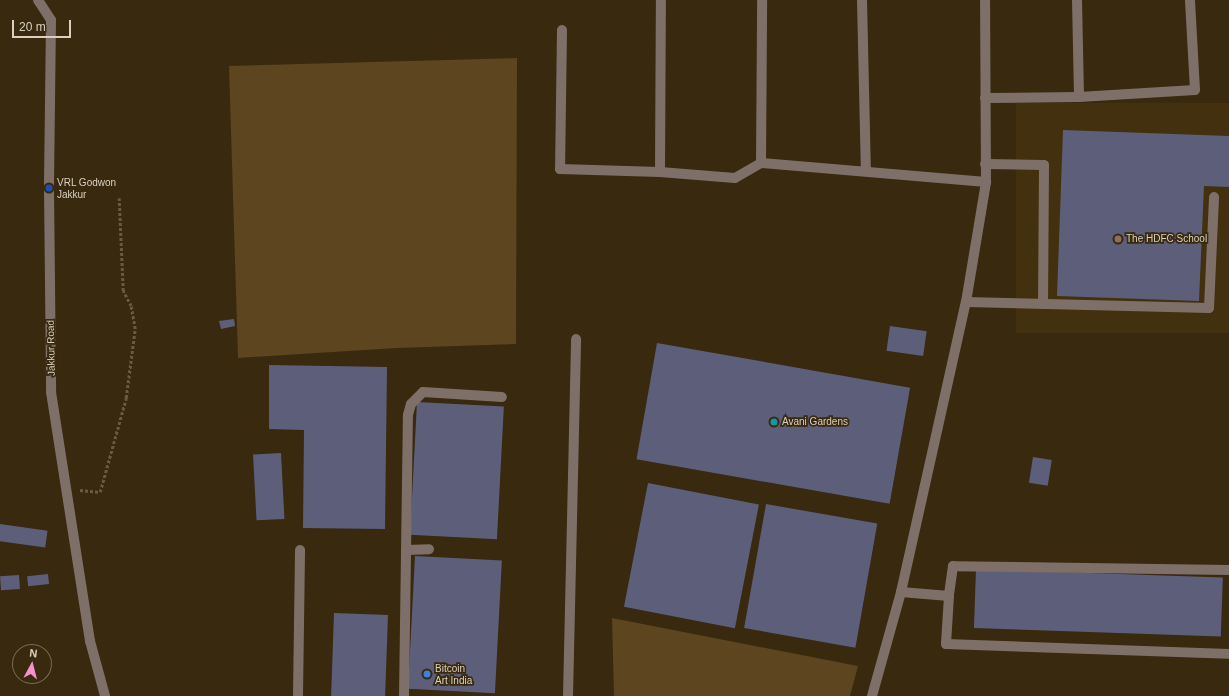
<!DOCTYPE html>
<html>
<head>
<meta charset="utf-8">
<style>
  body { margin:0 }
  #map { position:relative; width:1229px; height:696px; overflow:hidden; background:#38290f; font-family:Arial,sans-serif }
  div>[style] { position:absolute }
  .built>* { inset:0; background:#43300e; transform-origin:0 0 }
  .green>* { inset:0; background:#5c451f }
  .building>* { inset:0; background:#5d5e7a; transform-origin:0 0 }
  .path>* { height:2.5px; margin-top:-1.25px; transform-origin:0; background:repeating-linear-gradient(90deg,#685b45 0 3px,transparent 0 5px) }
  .minor>* { height:10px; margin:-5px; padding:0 5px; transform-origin:5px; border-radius:5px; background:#7e7069 }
  .dots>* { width:11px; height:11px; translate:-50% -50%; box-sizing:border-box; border:2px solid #38290f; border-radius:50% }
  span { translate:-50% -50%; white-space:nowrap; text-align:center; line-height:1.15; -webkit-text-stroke:3.5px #38290f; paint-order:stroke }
  .poi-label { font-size:10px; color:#d9d0c1 }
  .left { translate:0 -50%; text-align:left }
  .street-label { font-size:10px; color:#d9d0c1 }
  .north { position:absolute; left:12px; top:644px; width:40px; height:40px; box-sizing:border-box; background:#38290f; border:1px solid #786c56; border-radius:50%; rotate:7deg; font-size:11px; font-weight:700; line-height:16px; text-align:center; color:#d9d0c1 }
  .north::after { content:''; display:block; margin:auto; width:14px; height:18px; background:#f890cc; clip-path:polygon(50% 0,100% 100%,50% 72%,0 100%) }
  .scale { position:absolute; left:12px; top:20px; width:59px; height:18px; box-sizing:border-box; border:2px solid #d9d0c1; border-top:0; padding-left:5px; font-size:12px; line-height:14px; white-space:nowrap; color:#d9d0c1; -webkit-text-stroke:3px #38290f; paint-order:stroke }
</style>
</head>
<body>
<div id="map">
  <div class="built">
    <i style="left:1229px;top:103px;width:230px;height:213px;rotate:90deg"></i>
  </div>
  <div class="green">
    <i style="clip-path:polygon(517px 58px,516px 344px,397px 348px,238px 358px,229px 66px)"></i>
    <i style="clip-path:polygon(612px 618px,858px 666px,850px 696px,614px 696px)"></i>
  </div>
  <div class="building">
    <i style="clip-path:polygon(1063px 130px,1229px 136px,1229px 187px,1204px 186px,1199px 301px,1057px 296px)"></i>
    <i style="clip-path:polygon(234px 319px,235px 326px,221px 329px,219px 321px)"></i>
    <i style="left:890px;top:326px;width:37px;height:25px;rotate:8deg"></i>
    <i style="left:657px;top:343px;width:257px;height:118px;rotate:10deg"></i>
    <i style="clip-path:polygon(269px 365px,387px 367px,385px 529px,303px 528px,304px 430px,269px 429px)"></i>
    <i style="left:417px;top:402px;width:87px;height:133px;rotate:3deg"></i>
    <i style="left:281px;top:453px;width:66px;height:28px;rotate:87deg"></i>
    <i style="left:1033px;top:457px;width:19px;height:26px;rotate:9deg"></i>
    <i style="left:648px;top:483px;width:113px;height:126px;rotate:11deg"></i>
    <i style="left:766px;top:504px;width:113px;height:126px;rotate:10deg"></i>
    <i style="left:0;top:524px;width:48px;height:17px;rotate:8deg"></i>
    <i style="left:415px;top:556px;width:87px;height:133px;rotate:3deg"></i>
    <i style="left:976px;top:569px;width:247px;height:59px;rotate:2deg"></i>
    <i style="left:48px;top:574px;width:10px;height:21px;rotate:84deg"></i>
    <i style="left:19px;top:575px;width:14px;height:19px;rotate:86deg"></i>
    <i style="left:334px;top:613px;width:54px;height:83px;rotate:2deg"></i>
  </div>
  <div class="path">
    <i style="left:80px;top:490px;width:20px;rotate:6deg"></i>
    <i style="left:100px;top:492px;width:98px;rotate:-74.5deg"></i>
    <i style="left:126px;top:398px;width:70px;rotate:-82.6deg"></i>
    <i style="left:135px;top:329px;width:23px;rotate:-100deg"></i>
    <i style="left:131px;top:306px;width:17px;rotate:-118deg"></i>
    <i style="left:123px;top:291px;width:93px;rotate:-92.5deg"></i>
  </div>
  <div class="minor">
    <i style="left:38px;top:0;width:24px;rotate:57deg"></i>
    <i style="left:51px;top:20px;width:168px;rotate:90.7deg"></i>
    <i style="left:49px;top:188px;width:204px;rotate:89.4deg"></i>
    <i style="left:51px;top:392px;width:252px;rotate:81.1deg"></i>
    <i style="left:90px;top:641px;width:57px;rotate:74.7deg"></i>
    <i style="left:862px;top:0;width:171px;rotate:88.7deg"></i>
    <i style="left:1077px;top:0;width:97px;rotate:88.8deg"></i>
    <i style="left:562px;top:30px;width:139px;rotate:90.8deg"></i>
    <i style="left:560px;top:169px;width:100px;rotate:1.7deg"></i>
    <i style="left:660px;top:172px;width:75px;rotate:4.6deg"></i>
    <i style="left:735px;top:178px;width:30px;rotate:-30deg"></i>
    <i style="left:761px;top:163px;width:226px;rotate:4.8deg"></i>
    <i style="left:985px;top:98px;width:94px;rotate:-0.6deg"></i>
    <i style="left:1079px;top:97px;width:116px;rotate:-3.5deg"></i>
    <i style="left:1195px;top:90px;width:90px;rotate:-93.2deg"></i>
    <i style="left:761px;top:163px;width:163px;rotate:-89.6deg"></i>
    <i style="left:985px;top:164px;width:59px;rotate:1deg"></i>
    <i style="left:1044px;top:165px;width:139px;rotate:90.4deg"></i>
    <i style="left:660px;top:172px;width:172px;rotate:-89.7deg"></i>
    <i style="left:966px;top:302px;width:243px;rotate:1.4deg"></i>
    <i style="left:1209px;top:308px;width:111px;rotate:-87.4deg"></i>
    <i style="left:406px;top:550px;width:23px;rotate:-2deg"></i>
    <i style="left:1229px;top:570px;width:276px;rotate:-179.2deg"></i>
    <i style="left:953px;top:566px;width:30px;rotate:98deg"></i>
    <i style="left:949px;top:596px;width:48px;rotate:93.6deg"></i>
    <i style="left:946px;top:644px;width:283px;rotate:2deg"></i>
    <i style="left:901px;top:592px;width:48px;rotate:4.8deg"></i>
    <i style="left:298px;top:696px;width:146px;rotate:-89.2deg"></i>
    <i style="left:404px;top:696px;width:281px;rotate:-89.2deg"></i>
    <i style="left:408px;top:415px;width:11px;rotate:-75deg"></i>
    <i style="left:411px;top:404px;width:17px;rotate:-45deg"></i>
    <i style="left:423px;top:392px;width:79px;rotate:3.6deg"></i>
    <i style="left:568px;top:696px;width:357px;rotate:-88.7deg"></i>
    <i style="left:872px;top:696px;width:108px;rotate:-74.4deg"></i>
    <i style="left:901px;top:592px;width:297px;rotate:-77.4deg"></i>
    <i style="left:966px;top:302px;width:122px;rotate:-80.5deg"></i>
    <i style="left:986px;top:182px;width:182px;rotate:-90.3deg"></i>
  </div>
  <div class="dots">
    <i style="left:49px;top:188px;background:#1a4fb4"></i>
    <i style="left:1118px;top:239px;background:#8d6e63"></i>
    <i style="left:774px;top:422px;background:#0f9aa8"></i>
    <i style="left:427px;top:674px;background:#3f7fe0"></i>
  </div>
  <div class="poi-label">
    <span class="left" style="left:57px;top:188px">VRL Godwon<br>Jakkur</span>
    <span class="left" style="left:1126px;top:239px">The HDFC School</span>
    <span class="left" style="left:782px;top:422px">Avani Gardens</span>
    <span class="left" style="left:435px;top:674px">Bitcoin<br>Art India</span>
  </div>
  <div class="street-label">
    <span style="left:51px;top:348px;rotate:-91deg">Jakkur Road</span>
  </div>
  <div class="north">N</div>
  <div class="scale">20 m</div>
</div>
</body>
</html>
